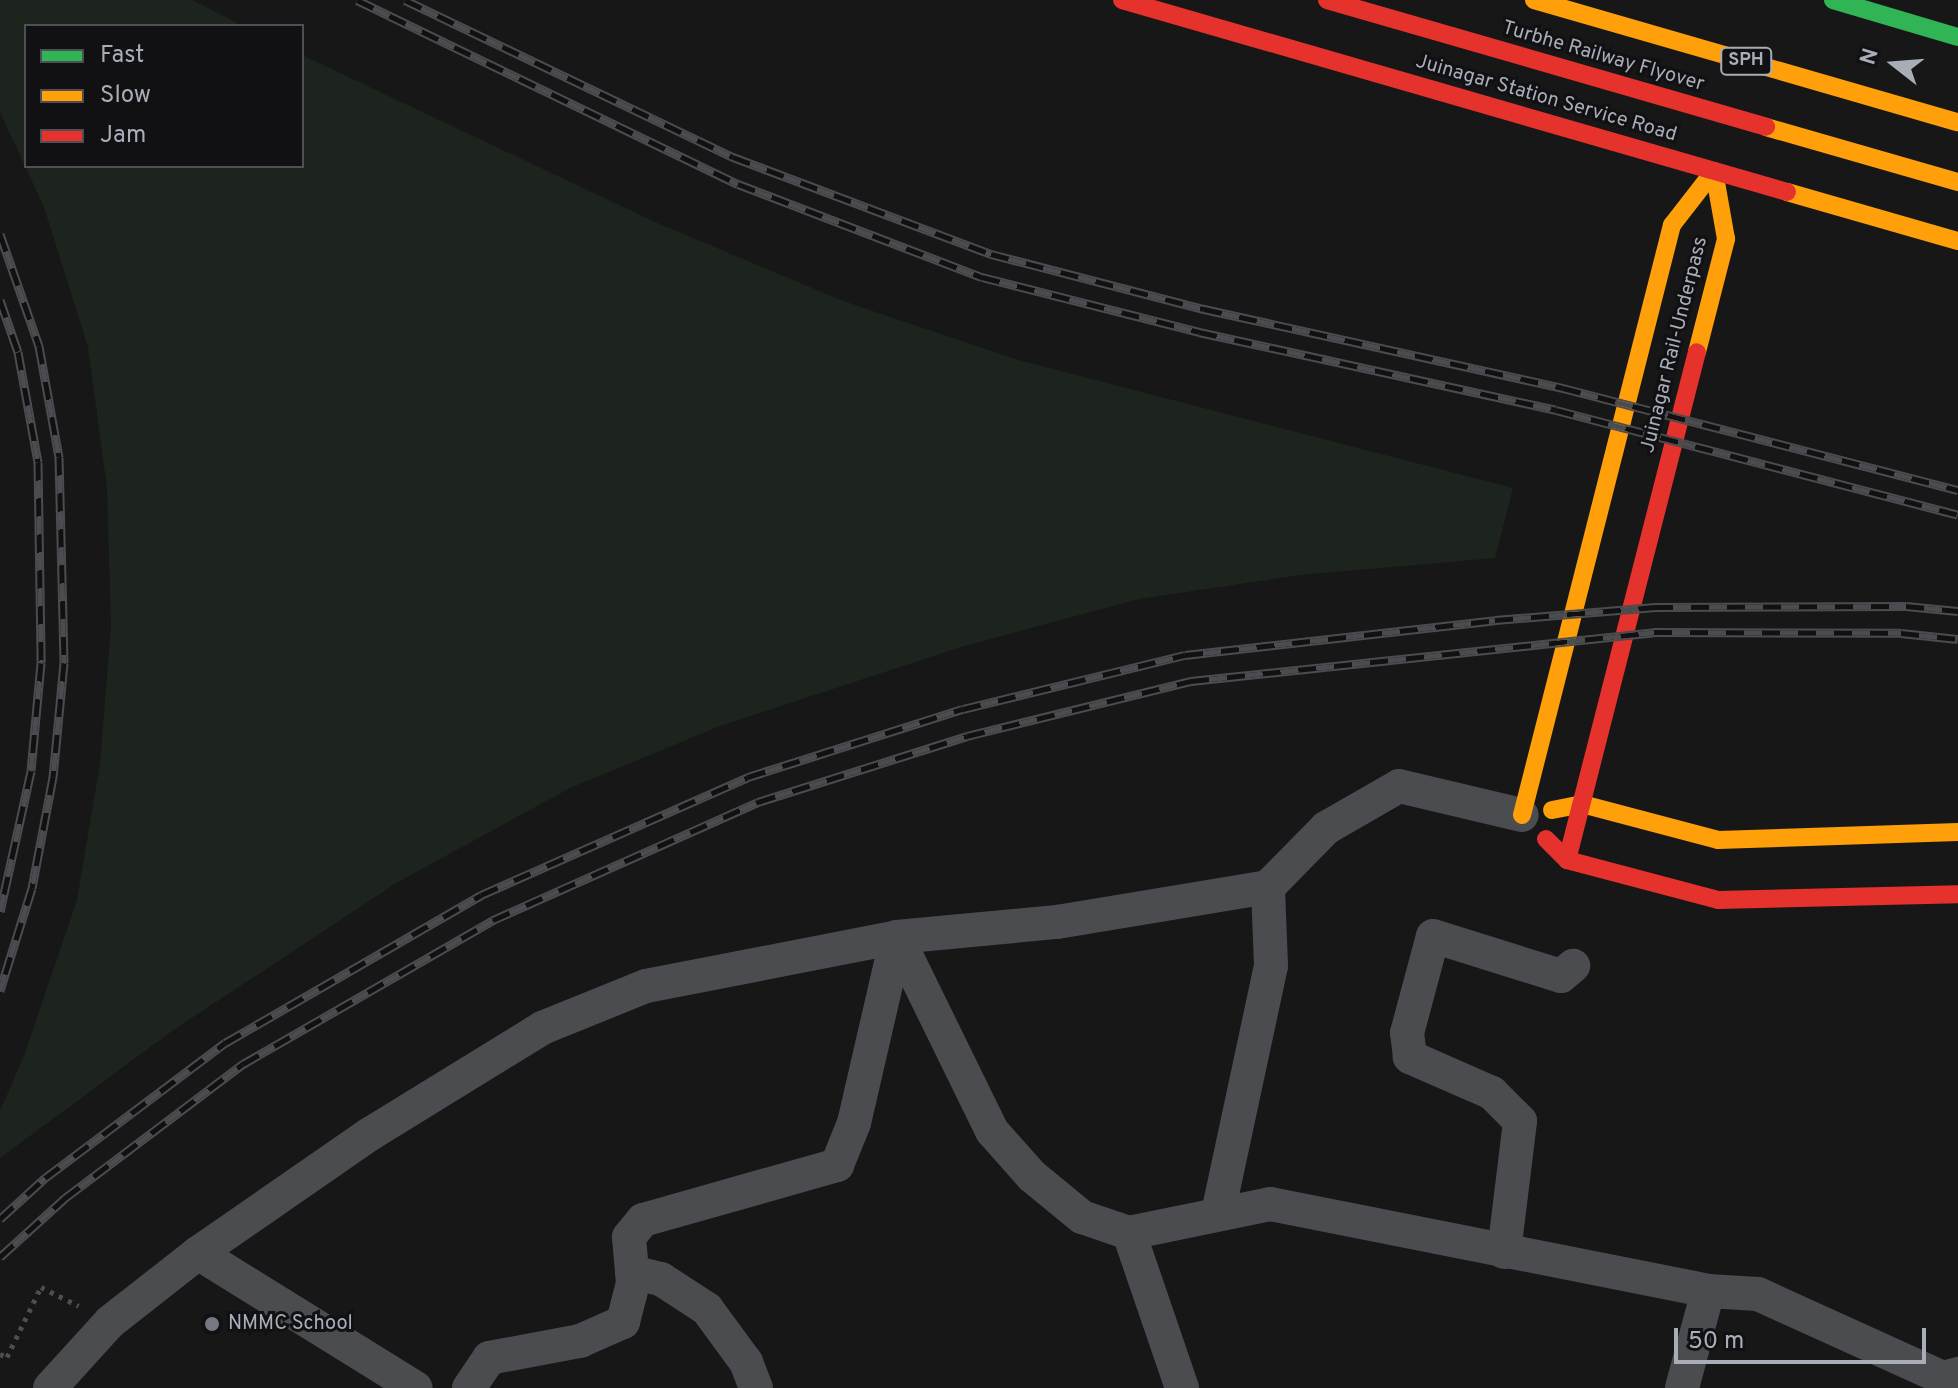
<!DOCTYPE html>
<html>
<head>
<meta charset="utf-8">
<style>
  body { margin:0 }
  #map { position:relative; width:1958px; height:1388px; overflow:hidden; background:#171717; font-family:Overpass,sans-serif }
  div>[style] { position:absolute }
  .green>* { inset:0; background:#1d241e }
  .path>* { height:5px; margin-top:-2.5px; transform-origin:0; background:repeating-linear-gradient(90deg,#4d4e52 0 4px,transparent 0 10px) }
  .street>* { height:34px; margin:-17px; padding:0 17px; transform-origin:17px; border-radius:17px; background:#4b4c50 }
  .fast>* { height:18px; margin:-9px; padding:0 9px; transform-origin:9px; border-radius:9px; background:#30b455 }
  .slow>* { height:18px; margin:-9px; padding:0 9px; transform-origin:9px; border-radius:9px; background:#ff9f0a }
  .jam>* { height:18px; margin:-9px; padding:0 9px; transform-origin:9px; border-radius:9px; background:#e5322d }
  .rail>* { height:9px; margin-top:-4.5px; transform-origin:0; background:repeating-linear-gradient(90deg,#111113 0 18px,#4b4c4f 0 36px); box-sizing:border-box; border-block:2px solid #4b4c4f }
  .dots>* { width:22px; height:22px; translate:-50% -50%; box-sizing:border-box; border:4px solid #111113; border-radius:50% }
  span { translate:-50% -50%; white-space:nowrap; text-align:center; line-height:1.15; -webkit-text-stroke:6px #111113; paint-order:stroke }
  .shield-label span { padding:2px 6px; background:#111113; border:2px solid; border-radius:6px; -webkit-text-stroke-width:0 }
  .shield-label { font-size:18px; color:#a8adb8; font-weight:700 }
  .street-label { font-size:20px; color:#a8adb8 }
  .poi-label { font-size:20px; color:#a8adb8 }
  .left { translate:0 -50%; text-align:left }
  .legend { position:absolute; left:24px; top:24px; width:280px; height:144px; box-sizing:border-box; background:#111113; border:2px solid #4d4f55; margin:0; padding:10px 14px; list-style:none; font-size:24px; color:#a8adb8 }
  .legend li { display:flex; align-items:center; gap:16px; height:40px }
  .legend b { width:40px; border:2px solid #4d4f55 }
  .north { position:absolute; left:1854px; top:24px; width:80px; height:80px; -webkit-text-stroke:6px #111113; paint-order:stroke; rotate:287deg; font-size:22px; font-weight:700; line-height:32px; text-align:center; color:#a8adb8 }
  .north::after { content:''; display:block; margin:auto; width:28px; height:36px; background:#a8adb8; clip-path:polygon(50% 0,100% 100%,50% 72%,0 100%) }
  .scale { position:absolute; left:1674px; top:1328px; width:252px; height:36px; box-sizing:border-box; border:4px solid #a8adb8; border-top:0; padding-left:10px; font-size:24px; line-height:28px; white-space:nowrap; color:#a8adb8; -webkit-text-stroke:6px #111113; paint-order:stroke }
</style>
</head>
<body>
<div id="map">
  <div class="green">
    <i style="clip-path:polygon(0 0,192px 0,243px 26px,26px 26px,26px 166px,302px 166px,302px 55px,655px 222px,843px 301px,1018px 360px,1513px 488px,1495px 558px,1300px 575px,1139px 599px,964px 646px,720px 726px,570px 788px,398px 882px,172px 1031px,0 1158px,0 1111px,24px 1056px,77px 900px,100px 764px,111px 626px,107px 488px,88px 347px,44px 207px,0 112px)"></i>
  </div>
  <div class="path">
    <i style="left:0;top:1354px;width:8px;rotate:23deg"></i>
    <i style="left:7px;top:1357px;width:78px;rotate:-64.1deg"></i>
    <i style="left:41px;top:1287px;width:42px;rotate:26.6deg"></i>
  </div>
  <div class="street">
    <i style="left:897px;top:937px;width:216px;rotate:63.9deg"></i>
    <i style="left:992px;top:1131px;width:60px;rotate:48.4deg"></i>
    <i style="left:1032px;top:1176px;width:65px;rotate:39.4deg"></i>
    <i style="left:1082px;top:1217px;width:50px;rotate:18.8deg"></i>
    <i style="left:1129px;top:1233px;width:144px;rotate:-11.6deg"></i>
    <i style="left:1270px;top:1204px;width:447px;rotate:11.2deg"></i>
    <i style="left:1708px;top:1291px;width:50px;rotate:3.4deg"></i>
    <i style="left:1758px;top:1294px;width:203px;rotate:24.4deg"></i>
    <i style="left:1943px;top:1378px;width:16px;rotate:-15deg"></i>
    <i style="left:1218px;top:1213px;width:253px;rotate:-77.9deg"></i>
    <i style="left:1271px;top:966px;width:79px;rotate:-92.2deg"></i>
    <i style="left:1129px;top:1233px;width:164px;rotate:71.1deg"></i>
    <i style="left:1504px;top:1252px;width:132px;rotate:-83deg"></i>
    <i style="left:1520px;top:1121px;width:40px;rotate:-135deg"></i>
    <i style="left:1492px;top:1093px;width:90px;rotate:-156.3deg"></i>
    <i style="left:1410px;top:1057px;width:24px;rotate:-97deg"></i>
    <i style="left:1407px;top:1033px;width:100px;rotate:-75deg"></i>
    <i style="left:1433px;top:936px;width:134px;rotate:17.4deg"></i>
    <i style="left:1561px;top:976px;width:16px;rotate:-40deg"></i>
    <i style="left:198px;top:1253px;width:256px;rotate:31.8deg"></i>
    <i style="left:632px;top:1272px;width:30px;rotate:14deg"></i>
    <i style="left:661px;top:1279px;width:55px;rotate:33.1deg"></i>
    <i style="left:707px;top:1309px;width:66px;rotate:53.7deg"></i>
    <i style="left:746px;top:1362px;width:28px;rotate:69deg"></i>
    <i style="left:50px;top:1388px;width:89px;rotate:-47.7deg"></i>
    <i style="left:110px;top:1322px;width:112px;rotate:-38.1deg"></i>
    <i style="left:198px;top:1253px;width:209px;rotate:-34.7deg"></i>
    <i style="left:370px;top:1134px;width:202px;rotate:-31.6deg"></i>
    <i style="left:542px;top:1028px;width:112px;rotate:-22deg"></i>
    <i style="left:646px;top:986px;width:256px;rotate:-11deg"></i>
    <i style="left:897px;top:937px;width:161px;rotate:-5.4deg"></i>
    <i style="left:1057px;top:922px;width:214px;rotate:-9.4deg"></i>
    <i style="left:1268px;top:887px;width:83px;rotate:-45.5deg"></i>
    <i style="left:1326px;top:828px;width:84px;rotate:-29.9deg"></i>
    <i style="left:1399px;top:786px;width:126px;rotate:13.3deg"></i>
    <i style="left:469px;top:1388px;width:36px;rotate:-56deg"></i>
    <i style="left:489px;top:1358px;width:93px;rotate:-10.6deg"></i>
    <i style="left:580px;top:1341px;width:47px;rotate:-23.8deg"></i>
    <i style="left:623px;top:1322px;width:40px;rotate:-75.6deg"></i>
    <i style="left:633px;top:1283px;width:46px;rotate:-95deg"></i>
    <i style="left:629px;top:1237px;width:22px;rotate:-51deg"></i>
    <i style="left:643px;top:1220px;width:202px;rotate:-15.8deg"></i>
    <i style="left:837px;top:1165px;width:45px;rotate:-68deg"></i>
    <i style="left:854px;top:1123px;width:191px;rotate:-77deg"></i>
    <i style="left:1682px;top:1388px;width:100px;rotate:-75deg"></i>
  </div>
  <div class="fast">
    <i style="left:1833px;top:0;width:130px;rotate:16.5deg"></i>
  </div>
  <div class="slow">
    <i style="left:1534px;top:0;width:441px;rotate:16.1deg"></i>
    <i style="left:1766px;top:127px;width:200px;rotate:16deg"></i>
    <i style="left:1787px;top:192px;width:178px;rotate:16deg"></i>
    <i style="left:1697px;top:352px;width:117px;rotate:-75.6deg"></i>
    <i style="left:1726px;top:239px;width:69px;rotate:-100deg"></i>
    <i style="left:1552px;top:810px;width:31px;rotate:-11deg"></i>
    <i style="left:1582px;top:804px;width:141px;rotate:14.8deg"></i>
    <i style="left:1718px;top:840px;width:240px;rotate:-1.9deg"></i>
    <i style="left:1522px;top:815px;width:609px;rotate:-75.74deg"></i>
    <i style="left:1672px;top:225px;width:68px;rotate:-52.1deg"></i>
  </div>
  <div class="jam">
    <i style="left:1122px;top:0;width:692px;rotate:16.1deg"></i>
    <i style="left:1327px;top:0;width:457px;rotate:16.1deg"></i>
    <i style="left:1546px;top:839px;width:30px;rotate:45deg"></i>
    <i style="left:1567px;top:860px;width:156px;rotate:14.8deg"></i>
    <i style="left:1718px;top:900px;width:240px;rotate:-1.4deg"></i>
    <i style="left:1567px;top:860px;width:524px;rotate:-75.65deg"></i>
  </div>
  <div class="rail">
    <i style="left:357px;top:0;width:423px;rotate:25.8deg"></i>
    <i style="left:738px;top:184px;width:261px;rotate:20.9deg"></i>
    <i style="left:982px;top:277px;width:224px;rotate:14.2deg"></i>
    <i style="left:1199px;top:332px;width:365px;rotate:12.3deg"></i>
    <i style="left:1556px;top:410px;width:415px;rotate:14.6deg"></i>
    <i style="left:405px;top:0;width:364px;rotate:25.6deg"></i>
    <i style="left:733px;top:157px;width:276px;rotate:20.6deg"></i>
    <i style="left:991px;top:254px;width:220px;rotate:14.5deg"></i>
    <i style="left:1204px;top:309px;width:368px;rotate:12.4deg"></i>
    <i style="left:1563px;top:388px;width:408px;rotate:14.5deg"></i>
    <i style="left:0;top:234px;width:119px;rotate:70.8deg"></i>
    <i style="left:39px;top:346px;width:113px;rotate:79.8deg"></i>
    <i style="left:59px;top:457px;width:206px;rotate:88.6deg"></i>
    <i style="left:64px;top:663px;width:115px;rotate:95.5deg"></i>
    <i style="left:53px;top:777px;width:113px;rotate:100.7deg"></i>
    <i style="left:32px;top:888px;width:108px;rotate:107.3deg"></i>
    <i style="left:0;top:300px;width:55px;rotate:70.9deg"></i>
    <i style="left:18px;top:352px;width:112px;rotate:79.7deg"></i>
    <i style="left:38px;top:462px;width:201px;rotate:89.1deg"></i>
    <i style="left:41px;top:663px;width:108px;rotate:95.3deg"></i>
    <i style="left:31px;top:771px;width:144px;rotate:102.4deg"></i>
    <i style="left:0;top:1219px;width:61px;rotate:-42.3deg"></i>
    <i style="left:45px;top:1178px;width:225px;rotate:-36.9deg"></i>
    <i style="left:225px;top:1043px;width:296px;rotate:-30deg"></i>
    <i style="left:481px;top:895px;width:292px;rotate:-23.8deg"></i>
    <i style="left:748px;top:777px;width:225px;rotate:-17.6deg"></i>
    <i style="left:963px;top:709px;width:228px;rotate:-13.7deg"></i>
    <i style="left:1185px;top:655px;width:312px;rotate:-6.4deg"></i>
    <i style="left:1495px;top:620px;width:161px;rotate:-4.6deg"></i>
    <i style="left:1655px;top:607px;width:251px;rotate:-0.2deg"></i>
    <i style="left:1906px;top:606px;width:52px;rotate:5.5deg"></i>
    <i style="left:0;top:1257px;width:88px;rotate:-42.2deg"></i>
    <i style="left:65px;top:1198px;width:223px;rotate:-37deg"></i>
    <i style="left:243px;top:1064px;width:289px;rotate:-29.9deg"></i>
    <i style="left:493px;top:920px;width:290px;rotate:-24deg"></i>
    <i style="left:758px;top:802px;width:219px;rotate:-17.5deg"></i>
    <i style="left:967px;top:736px;width:231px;rotate:-13.8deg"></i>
    <i style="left:1191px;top:681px;width:466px;rotate:-6deg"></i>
    <i style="left:1654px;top:632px;width:247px;rotate:0.2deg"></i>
    <i style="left:1901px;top:633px;width:57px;rotate:6deg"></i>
  </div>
  <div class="dots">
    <i style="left:212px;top:1324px;background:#757880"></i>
  </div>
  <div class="shield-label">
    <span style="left:1746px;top:61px">SPH</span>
  </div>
  <div class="street-label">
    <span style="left:1603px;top:57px;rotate:16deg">Turbhe Railway Flyover</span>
    <span style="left:1546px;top:99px;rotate:16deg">Juinagar Station Service Road</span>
    <span style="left:1675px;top:345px;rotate:-76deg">Juinagar Rail-Underpass</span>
  </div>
  <div class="poi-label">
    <span class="left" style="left:228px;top:1324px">NMMC School</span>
  </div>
  <ul class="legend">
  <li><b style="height:10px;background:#30b455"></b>Fast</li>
  <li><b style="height:10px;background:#ff9f0a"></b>Slow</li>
  <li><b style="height:10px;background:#e5322d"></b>Jam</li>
  </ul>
  <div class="north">N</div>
  <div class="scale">50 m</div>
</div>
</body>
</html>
